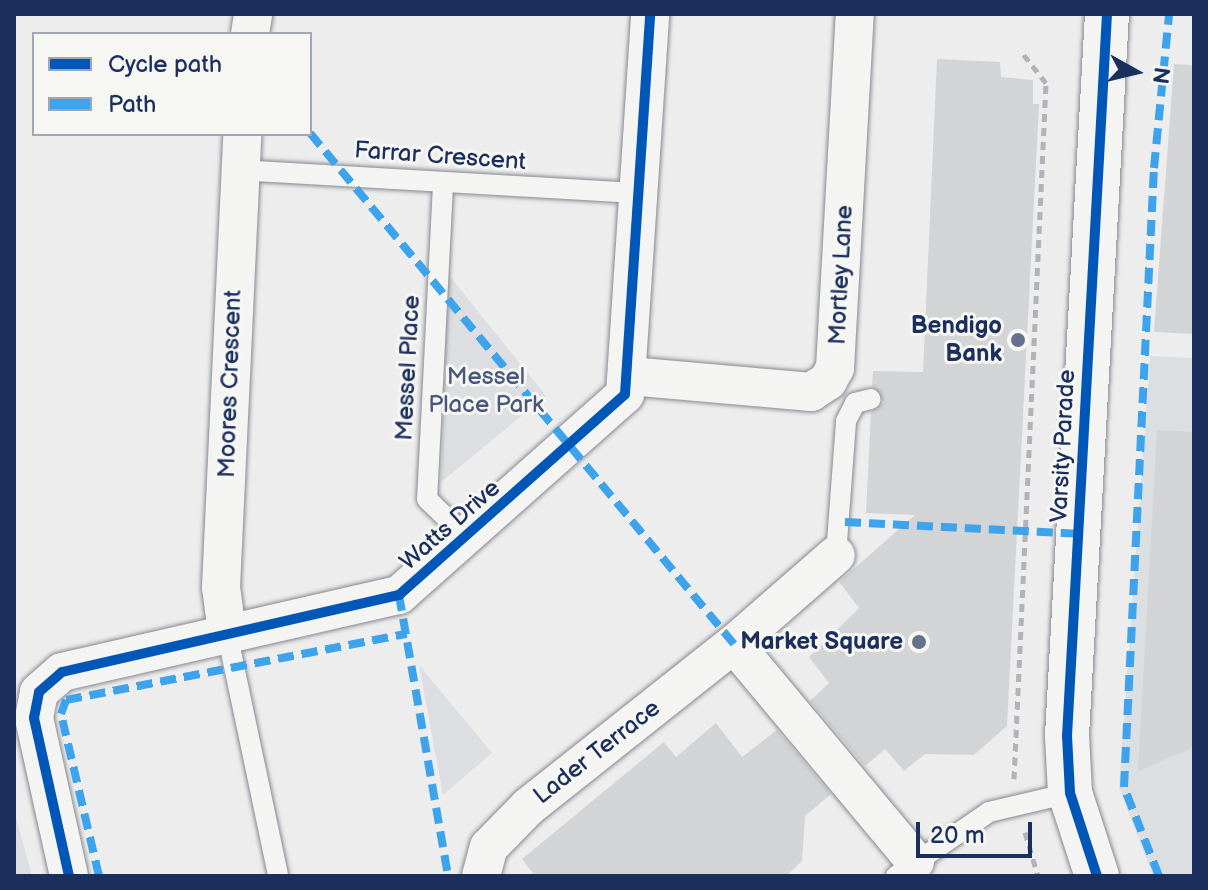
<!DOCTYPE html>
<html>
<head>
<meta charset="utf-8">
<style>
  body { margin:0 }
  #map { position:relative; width:1208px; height:890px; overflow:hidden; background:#ededed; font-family:"Balsamiq Sans",sans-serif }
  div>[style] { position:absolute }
  .built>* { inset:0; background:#dcdfe1 }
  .green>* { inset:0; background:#dcdee1 }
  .building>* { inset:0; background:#d3d4d6 }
  .path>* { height:5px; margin-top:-2.5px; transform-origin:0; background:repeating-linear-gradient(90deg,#b1b3b8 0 8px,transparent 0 14px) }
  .roads { filter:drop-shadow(0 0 2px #868992) drop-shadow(0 0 2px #868992) }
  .lane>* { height:20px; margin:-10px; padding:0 10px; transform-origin:10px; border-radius:10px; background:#f4f4f2 }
  .street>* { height:38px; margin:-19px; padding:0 19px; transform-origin:19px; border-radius:19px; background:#f4f4f2 }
  .secondary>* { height:44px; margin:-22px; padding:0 22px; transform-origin:22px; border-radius:22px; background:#f4f4f2 }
  .quiet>* { height:8px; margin-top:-4px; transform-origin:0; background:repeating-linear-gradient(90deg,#3da3ed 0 16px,transparent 0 24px) }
  .cycleway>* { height:10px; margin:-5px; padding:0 5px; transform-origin:5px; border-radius:5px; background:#0057b8 }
  .dots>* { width:22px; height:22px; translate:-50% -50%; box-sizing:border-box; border:4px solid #f6f6f2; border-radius:50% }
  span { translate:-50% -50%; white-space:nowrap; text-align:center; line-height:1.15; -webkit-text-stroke:6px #f6f6f2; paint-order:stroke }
  .street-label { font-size:24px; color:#1b2f5e }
  .poi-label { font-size:24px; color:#1b2f5e; font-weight:700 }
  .right { translate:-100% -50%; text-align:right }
  .park-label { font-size:24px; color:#48587c }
  .frame { position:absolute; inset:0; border:16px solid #1b2f5e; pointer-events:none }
  .legend { position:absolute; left:32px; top:32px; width:280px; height:104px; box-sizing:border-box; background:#f6f6f2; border:2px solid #9ea6b7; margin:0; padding:10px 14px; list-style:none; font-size:24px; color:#1b2f5e }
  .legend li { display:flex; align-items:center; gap:16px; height:40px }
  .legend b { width:40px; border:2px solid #9ea6b7 }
  .north { position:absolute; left:1096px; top:32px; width:80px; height:80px; -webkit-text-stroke:6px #f6f6f2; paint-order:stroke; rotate:98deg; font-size:22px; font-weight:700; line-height:32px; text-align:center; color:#1b2f5e }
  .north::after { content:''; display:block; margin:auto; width:28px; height:36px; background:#1b2f5e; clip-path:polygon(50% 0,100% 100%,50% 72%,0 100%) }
  .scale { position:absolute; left:916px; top:822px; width:116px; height:36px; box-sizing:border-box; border:4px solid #1b2f5e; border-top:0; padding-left:10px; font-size:24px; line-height:28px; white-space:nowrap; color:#1b2f5e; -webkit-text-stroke:6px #f6f6f2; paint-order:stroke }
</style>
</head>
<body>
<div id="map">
  <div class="built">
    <i style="clip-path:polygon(1150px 356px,1194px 358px,1194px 876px,1153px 876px,1119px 788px)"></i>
  </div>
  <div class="green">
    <i style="clip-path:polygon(448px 274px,546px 396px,441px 482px)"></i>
    <i style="clip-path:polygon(419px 665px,492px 753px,443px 795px)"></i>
    <i style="clip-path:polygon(14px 810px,32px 876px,14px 876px)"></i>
  </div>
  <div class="building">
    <i style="clip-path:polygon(937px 59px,1000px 62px,1001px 77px,1033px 80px,1033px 104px,1039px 104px,1007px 726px,974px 755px,925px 754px,904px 771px,885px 749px,865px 766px,810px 701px,829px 683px,809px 657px,859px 608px,839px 582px,915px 515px,866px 513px,871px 412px,884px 402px,872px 386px,873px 371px,923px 372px)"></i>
    <i style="clip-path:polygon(1174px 64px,1194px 65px,1194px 334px,1154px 332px)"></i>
    <i style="clip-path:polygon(1157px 430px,1194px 432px,1194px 747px,1138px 771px)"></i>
    <i style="clip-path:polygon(716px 723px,742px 757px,777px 730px,831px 794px,805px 816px,802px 861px,786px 876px,535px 876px,522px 859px,664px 742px,676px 757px)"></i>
  </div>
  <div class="path">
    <i style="left:1014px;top:779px;width:697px;rotate:-87.37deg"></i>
    <i style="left:1046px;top:83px;width:42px;rotate:-128.2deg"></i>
    <i style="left:1025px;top:832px;width:46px;rotate:73.5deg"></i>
  </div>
  <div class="roads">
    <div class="lane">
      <i style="left:239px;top:170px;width:401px;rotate:3.3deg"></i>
      <i style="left:443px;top:185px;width:314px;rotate:92.9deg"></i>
      <i style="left:427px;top:499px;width:56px;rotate:44.3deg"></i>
      <i style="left:836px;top:555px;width:134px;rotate:-85.7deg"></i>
      <i style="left:846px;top:421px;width:20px;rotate:-63deg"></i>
      <i style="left:855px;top:403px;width:16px;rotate:-14deg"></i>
      <i style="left:227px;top:633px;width:248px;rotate:78.1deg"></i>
      <i style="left:896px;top:876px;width:113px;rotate:-34.5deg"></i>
      <i style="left:989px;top:812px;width:83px;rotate:-13.2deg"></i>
    </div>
    <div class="street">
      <i style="left:250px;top:34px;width:20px;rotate:-81deg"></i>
      <i style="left:629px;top:376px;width:183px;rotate:5deg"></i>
      <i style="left:811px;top:392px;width:20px;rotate:-33deg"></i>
      <i style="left:828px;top:381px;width:15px;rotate:-62deg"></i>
      <i style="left:835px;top:368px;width:355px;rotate:-86.8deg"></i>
      <i style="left:227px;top:633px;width:46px;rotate:-97.4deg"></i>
      <i style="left:221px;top:587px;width:453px;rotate:-87.3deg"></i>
      <i style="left:734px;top:644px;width:135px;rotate:-41.1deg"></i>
      <i style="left:69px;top:876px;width:162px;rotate:-102.5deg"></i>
      <i style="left:34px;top:718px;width:26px;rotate:-79deg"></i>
      <i style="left:39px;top:692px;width:30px;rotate:-41deg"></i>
      <i style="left:62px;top:672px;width:346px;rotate:-12.9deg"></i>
      <i style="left:399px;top:595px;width:302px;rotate:-41.6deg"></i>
      <i style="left:625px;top:394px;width:381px;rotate:-86.2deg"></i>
      <i style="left:481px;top:876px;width:30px;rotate:-75deg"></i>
      <i style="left:489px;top:847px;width:56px;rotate:-45.7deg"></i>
      <i style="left:528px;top:807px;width:263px;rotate:-38.4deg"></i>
      <i style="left:734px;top:644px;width:283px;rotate:50.2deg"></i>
    </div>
    <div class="secondary">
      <i style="left:1097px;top:876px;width:87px;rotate:-108deg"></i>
      <i style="left:1070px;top:793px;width:57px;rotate:-93deg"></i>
      <i style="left:1067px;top:736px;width:723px;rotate:-86.83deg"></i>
    </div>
  </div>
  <div class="quiet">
    <i style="left:310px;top:133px;width:664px;rotate:50.32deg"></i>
    <i style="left:845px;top:522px;width:233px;rotate:2.9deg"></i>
    <i style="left:399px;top:595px;width:285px;rotate:80.1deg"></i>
    <i style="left:99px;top:876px;width:166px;rotate:-103.2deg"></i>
    <i style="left:61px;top:714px;width:15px;rotate:-70deg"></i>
    <i style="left:66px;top:700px;width:347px;rotate:-11deg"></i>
    <i style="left:1159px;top:876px;width:96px;rotate:-111.5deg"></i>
    <i style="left:1124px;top:787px;width:620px;rotate:-87.23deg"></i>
    <i style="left:1154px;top:168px;width:155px;rotate:-84.4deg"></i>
  </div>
  <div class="cycleway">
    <i style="left:69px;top:876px;width:162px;rotate:-102.5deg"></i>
    <i style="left:34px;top:718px;width:26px;rotate:-79deg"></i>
    <i style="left:39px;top:692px;width:30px;rotate:-41deg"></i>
    <i style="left:62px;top:672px;width:346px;rotate:-12.9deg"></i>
    <i style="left:399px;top:595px;width:302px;rotate:-41.6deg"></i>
    <i style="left:625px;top:394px;width:381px;rotate:-86.2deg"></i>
    <i style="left:1097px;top:876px;width:87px;rotate:-108deg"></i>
    <i style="left:1070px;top:793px;width:57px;rotate:-93deg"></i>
    <i style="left:1067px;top:736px;width:723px;rotate:-86.83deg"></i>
  </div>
  <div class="dots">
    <i style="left:1018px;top:340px;background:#647290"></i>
    <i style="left:919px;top:642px;background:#647290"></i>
  </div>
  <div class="street-label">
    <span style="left:440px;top:156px;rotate:4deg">Farrar Crescent</span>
    <span style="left:841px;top:275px;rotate:-87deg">Mortley Lane</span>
    <span style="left:408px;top:368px;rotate:-87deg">Messel Place</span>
    <span style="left:230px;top:384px;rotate:-88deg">Moores Crescent</span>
    <span style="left:1063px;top:446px;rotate:-87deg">Varsity Parade</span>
    <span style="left:450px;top:525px;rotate:-41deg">Watts Drive</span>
    <span style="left:597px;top:752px;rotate:-38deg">Lader Terrace</span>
  </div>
  <div class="poi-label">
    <span class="right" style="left:1002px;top:340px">Bendigo<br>Bank</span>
    <span class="right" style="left:903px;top:642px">Market Square</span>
  </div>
  <div class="park-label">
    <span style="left:486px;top:391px">Messel<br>Place Park</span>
  </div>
  <div class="frame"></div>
  <ul class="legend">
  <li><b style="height:10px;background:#0057b8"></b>Cycle path</li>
  <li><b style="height:10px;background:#3da3ed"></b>Path</li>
  </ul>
  <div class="north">N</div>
  <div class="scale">20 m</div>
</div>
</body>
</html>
